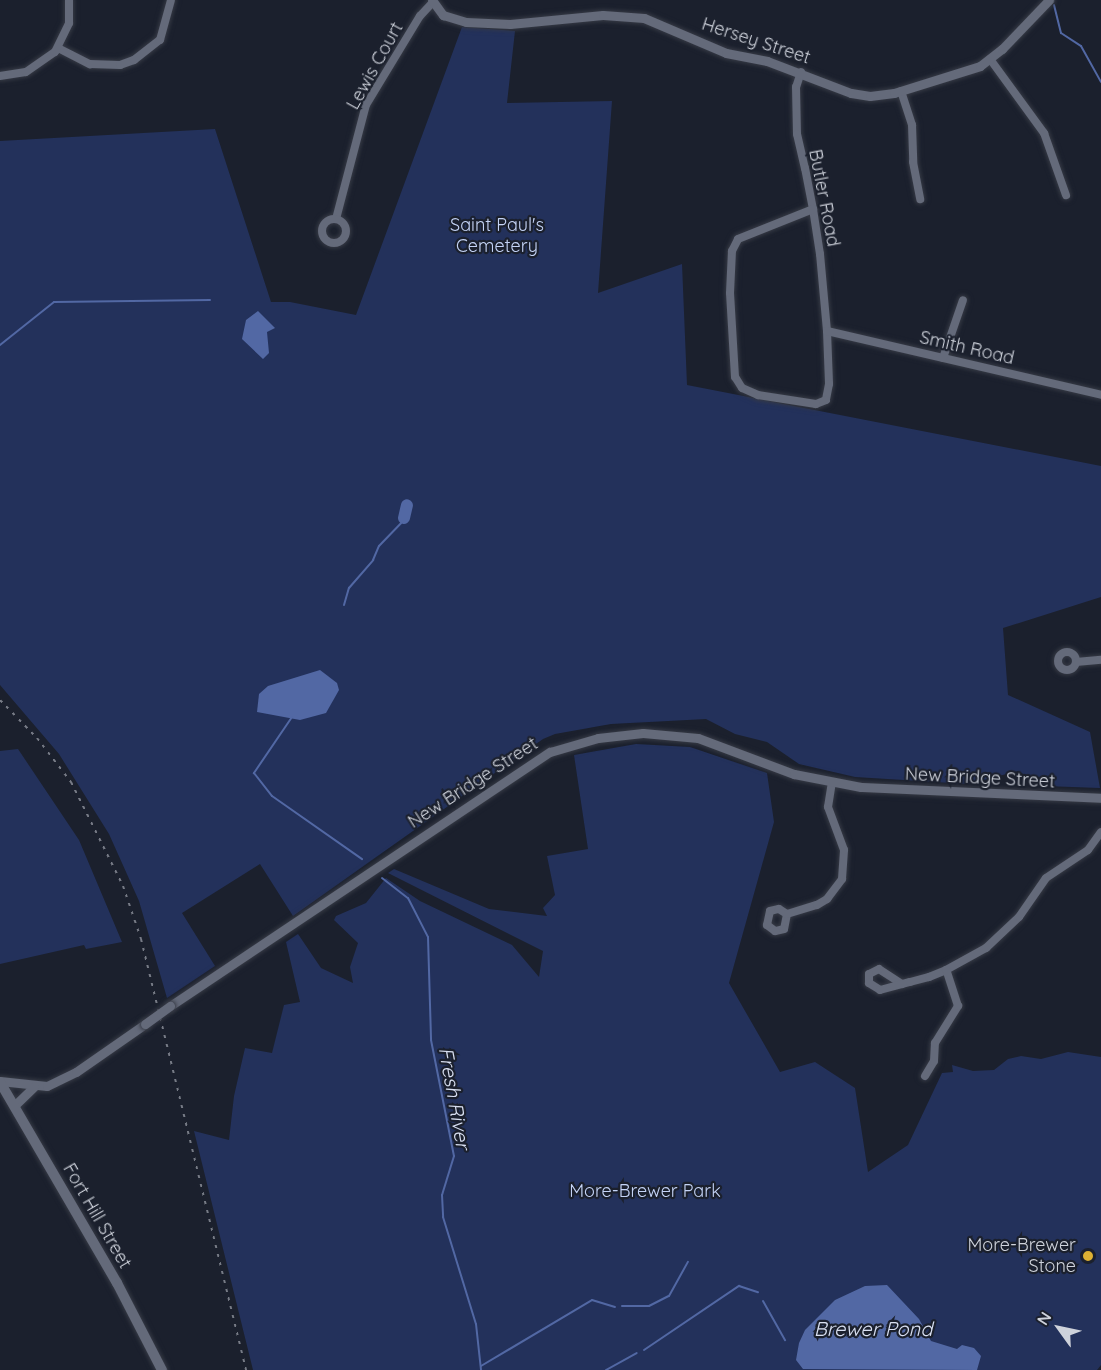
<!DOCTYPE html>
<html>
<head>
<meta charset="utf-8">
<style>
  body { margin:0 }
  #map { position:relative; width:1101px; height:1370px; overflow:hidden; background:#1b202d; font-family:Quicksand,sans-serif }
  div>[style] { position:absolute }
  .green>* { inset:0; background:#23315b }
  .water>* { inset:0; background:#5268a4 }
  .stream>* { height:2px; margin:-1px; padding:0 1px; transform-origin:1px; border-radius:1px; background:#5268a4 }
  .river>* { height:12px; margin:-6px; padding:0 6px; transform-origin:6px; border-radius:6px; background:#5268a4 }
  .roads { filter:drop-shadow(0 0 2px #363a45) drop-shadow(0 0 2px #363a45) }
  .minor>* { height:8px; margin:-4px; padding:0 4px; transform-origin:4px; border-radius:4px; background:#646a7a }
  .minor>.ring { margin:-4px; padding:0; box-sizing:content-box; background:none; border:8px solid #646a7a; border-radius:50% }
  .tertiary>* { height:9px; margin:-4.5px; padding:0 4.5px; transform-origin:4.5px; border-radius:4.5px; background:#646a7a }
  .secondary>* { height:10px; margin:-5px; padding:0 5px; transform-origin:5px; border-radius:5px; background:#646a7a }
  .rail>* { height:2px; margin-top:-1px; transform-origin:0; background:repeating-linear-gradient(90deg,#777b86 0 3px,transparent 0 9px) }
  .bridges { filter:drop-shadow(0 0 2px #363a45) drop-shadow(0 0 2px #363a45) }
  .tertiary-bridge>* { height:9px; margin:-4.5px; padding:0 4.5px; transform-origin:4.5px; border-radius:4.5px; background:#646a7a }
  .dots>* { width:16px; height:16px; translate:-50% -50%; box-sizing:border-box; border:3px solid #1b202d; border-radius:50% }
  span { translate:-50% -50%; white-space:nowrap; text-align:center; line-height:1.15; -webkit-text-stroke:4.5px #1b202d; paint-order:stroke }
  .street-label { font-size:18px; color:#ced2db }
  .park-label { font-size:18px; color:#c4d3f6 }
  .poi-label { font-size:18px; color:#ced2db }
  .right { translate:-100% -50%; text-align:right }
  .water-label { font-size:20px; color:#d9e0f2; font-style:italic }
  .north { position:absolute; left:1029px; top:1298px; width:60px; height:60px; -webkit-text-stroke:4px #1b202d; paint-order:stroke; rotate:303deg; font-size:16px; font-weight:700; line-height:24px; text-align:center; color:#ced2db }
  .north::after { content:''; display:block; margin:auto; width:21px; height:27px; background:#ced2db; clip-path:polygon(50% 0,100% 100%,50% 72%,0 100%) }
</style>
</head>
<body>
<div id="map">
  <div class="green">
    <i style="clip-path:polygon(462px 27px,515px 31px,507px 103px,612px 101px,598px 293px,682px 264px,687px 385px,1101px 466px,1101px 597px,1003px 628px,1008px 695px,1090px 732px,1100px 788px,1044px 786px,1018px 771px,968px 784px,855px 777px,799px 764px,767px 742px,735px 734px,706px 719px,611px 724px,555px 734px,543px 739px,293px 916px,260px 864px,182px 913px,215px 966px,167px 998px,139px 901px,109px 834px,59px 754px,0 685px,0 141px,215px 129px,271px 302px,290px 302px,356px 315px)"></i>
    <i style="clip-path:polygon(636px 744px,690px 747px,767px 773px,774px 822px,729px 983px,780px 1072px,815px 1062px,855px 1088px,868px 1172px,908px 1145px,942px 1073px,953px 1072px,952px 1065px,973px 1071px,994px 1070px,1008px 1059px,1021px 1056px,1041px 1059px,1068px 1052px,1101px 1057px,1101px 1365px,1097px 1370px,253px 1370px,194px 1131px,229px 1140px,234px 1096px,245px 1048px,272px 1053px,284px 1005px,300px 1002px,286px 942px,298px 934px,321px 968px,353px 983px,350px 967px,358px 943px,334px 920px,336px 916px,366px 903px,386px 878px,420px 901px,512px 945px,539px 977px,543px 951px,388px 873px,394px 869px,489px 909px,547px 916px,543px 908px,555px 895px,547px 856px,588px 849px,574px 755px)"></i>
    <i style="clip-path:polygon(18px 749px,79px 840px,122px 942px,86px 949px,84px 945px,0 964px,0 751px)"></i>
  </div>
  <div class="water">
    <i style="clip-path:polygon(258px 311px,275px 328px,267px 332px,269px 353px,263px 359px,242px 339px,246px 320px)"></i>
    <i style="clip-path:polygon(320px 670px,337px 683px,339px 690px,326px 713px,300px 720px,257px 712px,259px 694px,268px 686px)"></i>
    <i style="clip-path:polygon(887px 1285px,919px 1319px,931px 1341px,957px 1349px,962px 1345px,974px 1348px,981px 1356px,977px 1370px,803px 1369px,796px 1360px,799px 1343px,805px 1330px,835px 1300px,865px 1286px)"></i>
  </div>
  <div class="stream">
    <i style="left:1054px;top:5px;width:29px;rotate:76deg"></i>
    <i style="left:1061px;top:33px;width:24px;rotate:33deg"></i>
    <i style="left:1081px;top:46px;width:41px;rotate:60.9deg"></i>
    <i style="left:0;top:345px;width:69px;rotate:-38.5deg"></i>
    <i style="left:54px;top:302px;width:156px;rotate:-0.7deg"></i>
    <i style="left:344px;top:605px;width:18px;rotate:-74deg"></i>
    <i style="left:349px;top:588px;width:37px;rotate:-49deg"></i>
    <i style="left:373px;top:560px;width:15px;rotate:-67deg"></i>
    <i style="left:379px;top:546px;width:33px;rotate:-46deg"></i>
    <i style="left:292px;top:717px;width:68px;rotate:124.2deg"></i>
    <i style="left:254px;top:773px;width:29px;rotate:52deg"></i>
    <i style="left:272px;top:796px;width:110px;rotate:35deg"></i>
    <i style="left:382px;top:878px;width:33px;rotate:38deg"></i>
    <i style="left:408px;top:898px;width:44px;rotate:62.9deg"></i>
    <i style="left:428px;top:937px;width:103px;rotate:88.3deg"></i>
    <i style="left:431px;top:1040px;width:118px;rotate:78.8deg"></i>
    <i style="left:454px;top:1156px;width:41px;rotate:107.1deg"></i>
    <i style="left:442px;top:1195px;width:22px;rotate:87deg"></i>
    <i style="left:443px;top:1217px;width:112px;rotate:72.9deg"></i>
    <i style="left:476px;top:1324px;width:46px;rotate:83.8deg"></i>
    <i style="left:763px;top:1301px;width:45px;rotate:60.6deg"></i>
    <i style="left:622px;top:1306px;width:27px"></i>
    <i style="left:649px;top:1306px;width:22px;rotate:-27deg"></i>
    <i style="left:669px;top:1296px;width:39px;rotate:-61deg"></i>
    <i style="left:644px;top:1350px;width:115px;rotate:-34deg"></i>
    <i style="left:739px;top:1286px;width:20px;rotate:18deg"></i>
    <i style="left:481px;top:1366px;width:129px;rotate:-30.7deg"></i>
    <i style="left:592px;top:1300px;width:24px;rotate:17deg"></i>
    <i style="left:606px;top:1370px;width:35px;rotate:-29deg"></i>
  </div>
  <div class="river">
    <i style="left:404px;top:518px;width:13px;rotate:-77deg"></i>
  </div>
  <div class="roads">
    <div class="minor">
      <i style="left:58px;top:48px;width:36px;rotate:27deg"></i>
      <i style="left:90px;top:64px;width:30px;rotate:2deg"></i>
      <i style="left:120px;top:65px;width:15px;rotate:-20deg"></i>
      <i style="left:134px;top:60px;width:33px;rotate:-38deg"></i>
      <i style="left:160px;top:40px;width:41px;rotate:-74.6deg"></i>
      <i style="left:990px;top:59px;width:92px;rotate:53.9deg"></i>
      <i style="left:1044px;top:133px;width:66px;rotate:70.5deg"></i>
      <i style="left:801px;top:72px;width:16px;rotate:108deg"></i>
      <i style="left:796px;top:87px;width:47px;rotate:88.8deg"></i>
      <i style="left:797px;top:134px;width:35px;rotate:77deg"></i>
      <i style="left:805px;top:168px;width:42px;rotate:79deg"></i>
      <i style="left:813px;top:209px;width:46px;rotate:81.2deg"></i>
      <i style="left:820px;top:254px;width:77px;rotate:84.8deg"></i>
      <i style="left:827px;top:331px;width:53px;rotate:87.8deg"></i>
      <i style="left:829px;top:384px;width:16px;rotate:101deg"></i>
      <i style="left:826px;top:400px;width:11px;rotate:158deg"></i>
      <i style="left:816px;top:404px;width:59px;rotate:-171.2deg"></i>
      <i style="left:758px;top:395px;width:17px;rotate:-156deg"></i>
      <i style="left:742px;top:388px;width:13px;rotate:-122deg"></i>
      <i style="left:735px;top:377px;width:84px;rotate:-93.4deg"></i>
      <i style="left:730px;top:293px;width:42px;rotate:-87.3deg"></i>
      <i style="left:732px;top:251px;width:13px;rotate:-63deg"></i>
      <i style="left:738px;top:239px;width:81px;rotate:-21.8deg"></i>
      <i style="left:0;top:76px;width:26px;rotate:-9deg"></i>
      <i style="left:26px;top:72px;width:35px;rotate:-35deg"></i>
      <i style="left:55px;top:52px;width:32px;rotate:-64deg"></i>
      <i style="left:69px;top:23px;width:23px;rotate:-90deg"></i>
      <i style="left:901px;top:91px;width:36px;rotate:72deg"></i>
      <i style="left:912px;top:125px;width:37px;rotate:88deg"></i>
      <i style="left:913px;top:162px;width:38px;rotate:79deg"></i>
      <i style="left:336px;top:219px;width:118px;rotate:-75.3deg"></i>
      <i style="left:366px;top:105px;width:104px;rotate:-58.8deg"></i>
      <i style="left:420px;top:16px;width:19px;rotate:-47deg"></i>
      <i class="ring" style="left:322px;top:219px;width:16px;height:16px"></i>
      <i style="left:827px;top:331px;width:281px;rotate:13.1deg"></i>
      <i style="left:943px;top:358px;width:61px;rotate:-71deg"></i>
      <i class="ring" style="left:1058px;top:652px;width:10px;height:10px"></i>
      <i style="left:1076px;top:662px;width:25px;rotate:-5deg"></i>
      <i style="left:787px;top:914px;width:15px;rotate:101deg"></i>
      <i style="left:784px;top:929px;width:9px;rotate:167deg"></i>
      <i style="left:775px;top:931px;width:10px;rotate:-143deg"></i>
      <i style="left:767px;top:925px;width:14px;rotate:-78deg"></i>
      <i style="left:770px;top:911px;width:9px;rotate:-13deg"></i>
      <i style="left:779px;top:909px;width:9px;rotate:32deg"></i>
      <i style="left:787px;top:914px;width:31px;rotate:-17deg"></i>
      <i style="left:817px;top:905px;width:12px;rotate:-31deg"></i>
      <i style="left:827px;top:899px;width:25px;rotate:-53deg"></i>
      <i style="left:842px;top:879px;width:29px;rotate:-86deg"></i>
      <i style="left:844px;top:850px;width:46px;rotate:-110.4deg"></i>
      <i style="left:828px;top:807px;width:24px;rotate:-81deg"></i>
      <i style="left:902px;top:984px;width:27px;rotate:-147deg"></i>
      <i style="left:879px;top:969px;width:11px;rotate:153deg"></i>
      <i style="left:869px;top:974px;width:9px;rotate:90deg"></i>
      <i style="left:869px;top:983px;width:13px;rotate:32deg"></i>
      <i style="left:880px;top:990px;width:31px;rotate:-15deg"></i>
      <i style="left:910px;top:982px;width:20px;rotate:-15deg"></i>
      <i style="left:929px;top:977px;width:18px;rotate:-22deg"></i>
      <i style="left:946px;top:970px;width:46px;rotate:-28.8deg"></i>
      <i style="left:986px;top:948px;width:45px;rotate:-43.2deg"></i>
      <i style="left:1019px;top:917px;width:47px;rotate:-55.3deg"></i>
      <i style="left:1046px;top:878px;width:50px;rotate:-33.7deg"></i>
      <i style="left:1088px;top:850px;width:22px;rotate:-54deg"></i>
      <i style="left:925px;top:1076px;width:17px;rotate:-59deg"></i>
      <i style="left:934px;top:1061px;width:18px;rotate:-87deg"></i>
      <i style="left:935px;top:1043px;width:44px;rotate:-58.1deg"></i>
      <i style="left:958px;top:1006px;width:38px;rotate:-108deg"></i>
    </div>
    <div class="tertiary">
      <i style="left:432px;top:0;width:19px;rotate:54deg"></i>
      <i style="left:443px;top:15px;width:24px;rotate:17deg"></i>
      <i style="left:466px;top:22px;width:44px;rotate:2.6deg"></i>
      <i style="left:510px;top:24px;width:93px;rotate:-5.5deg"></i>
      <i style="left:603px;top:15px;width:41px;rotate:4.2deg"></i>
      <i style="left:644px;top:18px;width:89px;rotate:23.1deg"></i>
      <i style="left:726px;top:53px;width:42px;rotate:11deg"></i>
      <i style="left:767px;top:61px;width:90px;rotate:20.9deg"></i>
      <i style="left:851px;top:93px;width:19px;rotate:9deg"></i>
      <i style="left:870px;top:96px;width:24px;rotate:-7deg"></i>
      <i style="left:894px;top:93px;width:90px;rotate:-17.4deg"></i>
      <i style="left:980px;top:66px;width:28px;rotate:-38deg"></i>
      <i style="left:1002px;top:49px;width:68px;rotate:-46.2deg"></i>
      <i style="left:170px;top:1006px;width:457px;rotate:-33.8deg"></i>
      <i style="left:550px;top:752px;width:50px;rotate:-16.3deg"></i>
      <i style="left:598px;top:738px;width:45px;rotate:-6.3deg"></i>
      <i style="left:643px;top:733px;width:55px;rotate:5.2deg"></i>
      <i style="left:698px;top:738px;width:103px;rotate:20.6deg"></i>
      <i style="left:794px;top:774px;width:68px;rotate:11deg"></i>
      <i style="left:861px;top:787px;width:240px;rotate:2.6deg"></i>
      <i style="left:0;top:1081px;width:47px;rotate:6.1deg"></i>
      <i style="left:47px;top:1086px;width:32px;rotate:-26deg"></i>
      <i style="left:76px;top:1072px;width:84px;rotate:-34.8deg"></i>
      <i style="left:14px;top:1106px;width:28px;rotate:-44deg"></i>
    </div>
    <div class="secondary">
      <i style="left:0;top:1082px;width:233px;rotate:59.8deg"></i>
      <i style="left:117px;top:1283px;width:98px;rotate:62.7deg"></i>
    </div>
  </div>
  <div class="rail">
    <i style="left:0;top:700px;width:53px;rotate:45.8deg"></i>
    <i style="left:37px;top:738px;width:56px;rotate:52.3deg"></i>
    <i style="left:71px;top:782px;width:116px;rotate:63.4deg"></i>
    <i style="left:123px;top:886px;width:56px;rotate:71.2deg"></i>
    <i style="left:141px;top:939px;width:444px;rotate:76.3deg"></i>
  </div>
  <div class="bridges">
    <div class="tertiary-bridge">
      <i style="left:145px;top:1024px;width:31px;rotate:-36deg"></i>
    </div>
  </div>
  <div class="dots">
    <i style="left:1088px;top:1256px;background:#deb133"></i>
  </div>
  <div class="street-label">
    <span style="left:756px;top:41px;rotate:18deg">Hersey Street</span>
    <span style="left:375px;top:66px;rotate:-61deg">Lewis Court</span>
    <span style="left:824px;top:198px;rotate:79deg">Butler Road</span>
    <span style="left:967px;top:348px;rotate:13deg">Smith Road</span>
    <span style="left:980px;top:778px;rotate:3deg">New Bridge Street</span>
    <span style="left:473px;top:783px;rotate:-33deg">New Bridge Street</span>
    <span style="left:97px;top:1216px;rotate:60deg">Fort Hill Street</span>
  </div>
  <div class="park-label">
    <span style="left:497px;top:236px">Saint Paul's<br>Cemetery</span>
    <span style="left:645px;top:1191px">More-Brewer Park</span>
  </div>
  <div class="poi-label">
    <span class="right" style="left:1076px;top:1256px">More-Brewer<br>Stone</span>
  </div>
  <div class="water-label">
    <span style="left:455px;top:1098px;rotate:80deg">Fresh River</span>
    <span style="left:873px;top:1328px">Brewer Pond</span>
  </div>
  <div class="north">N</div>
</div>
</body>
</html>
